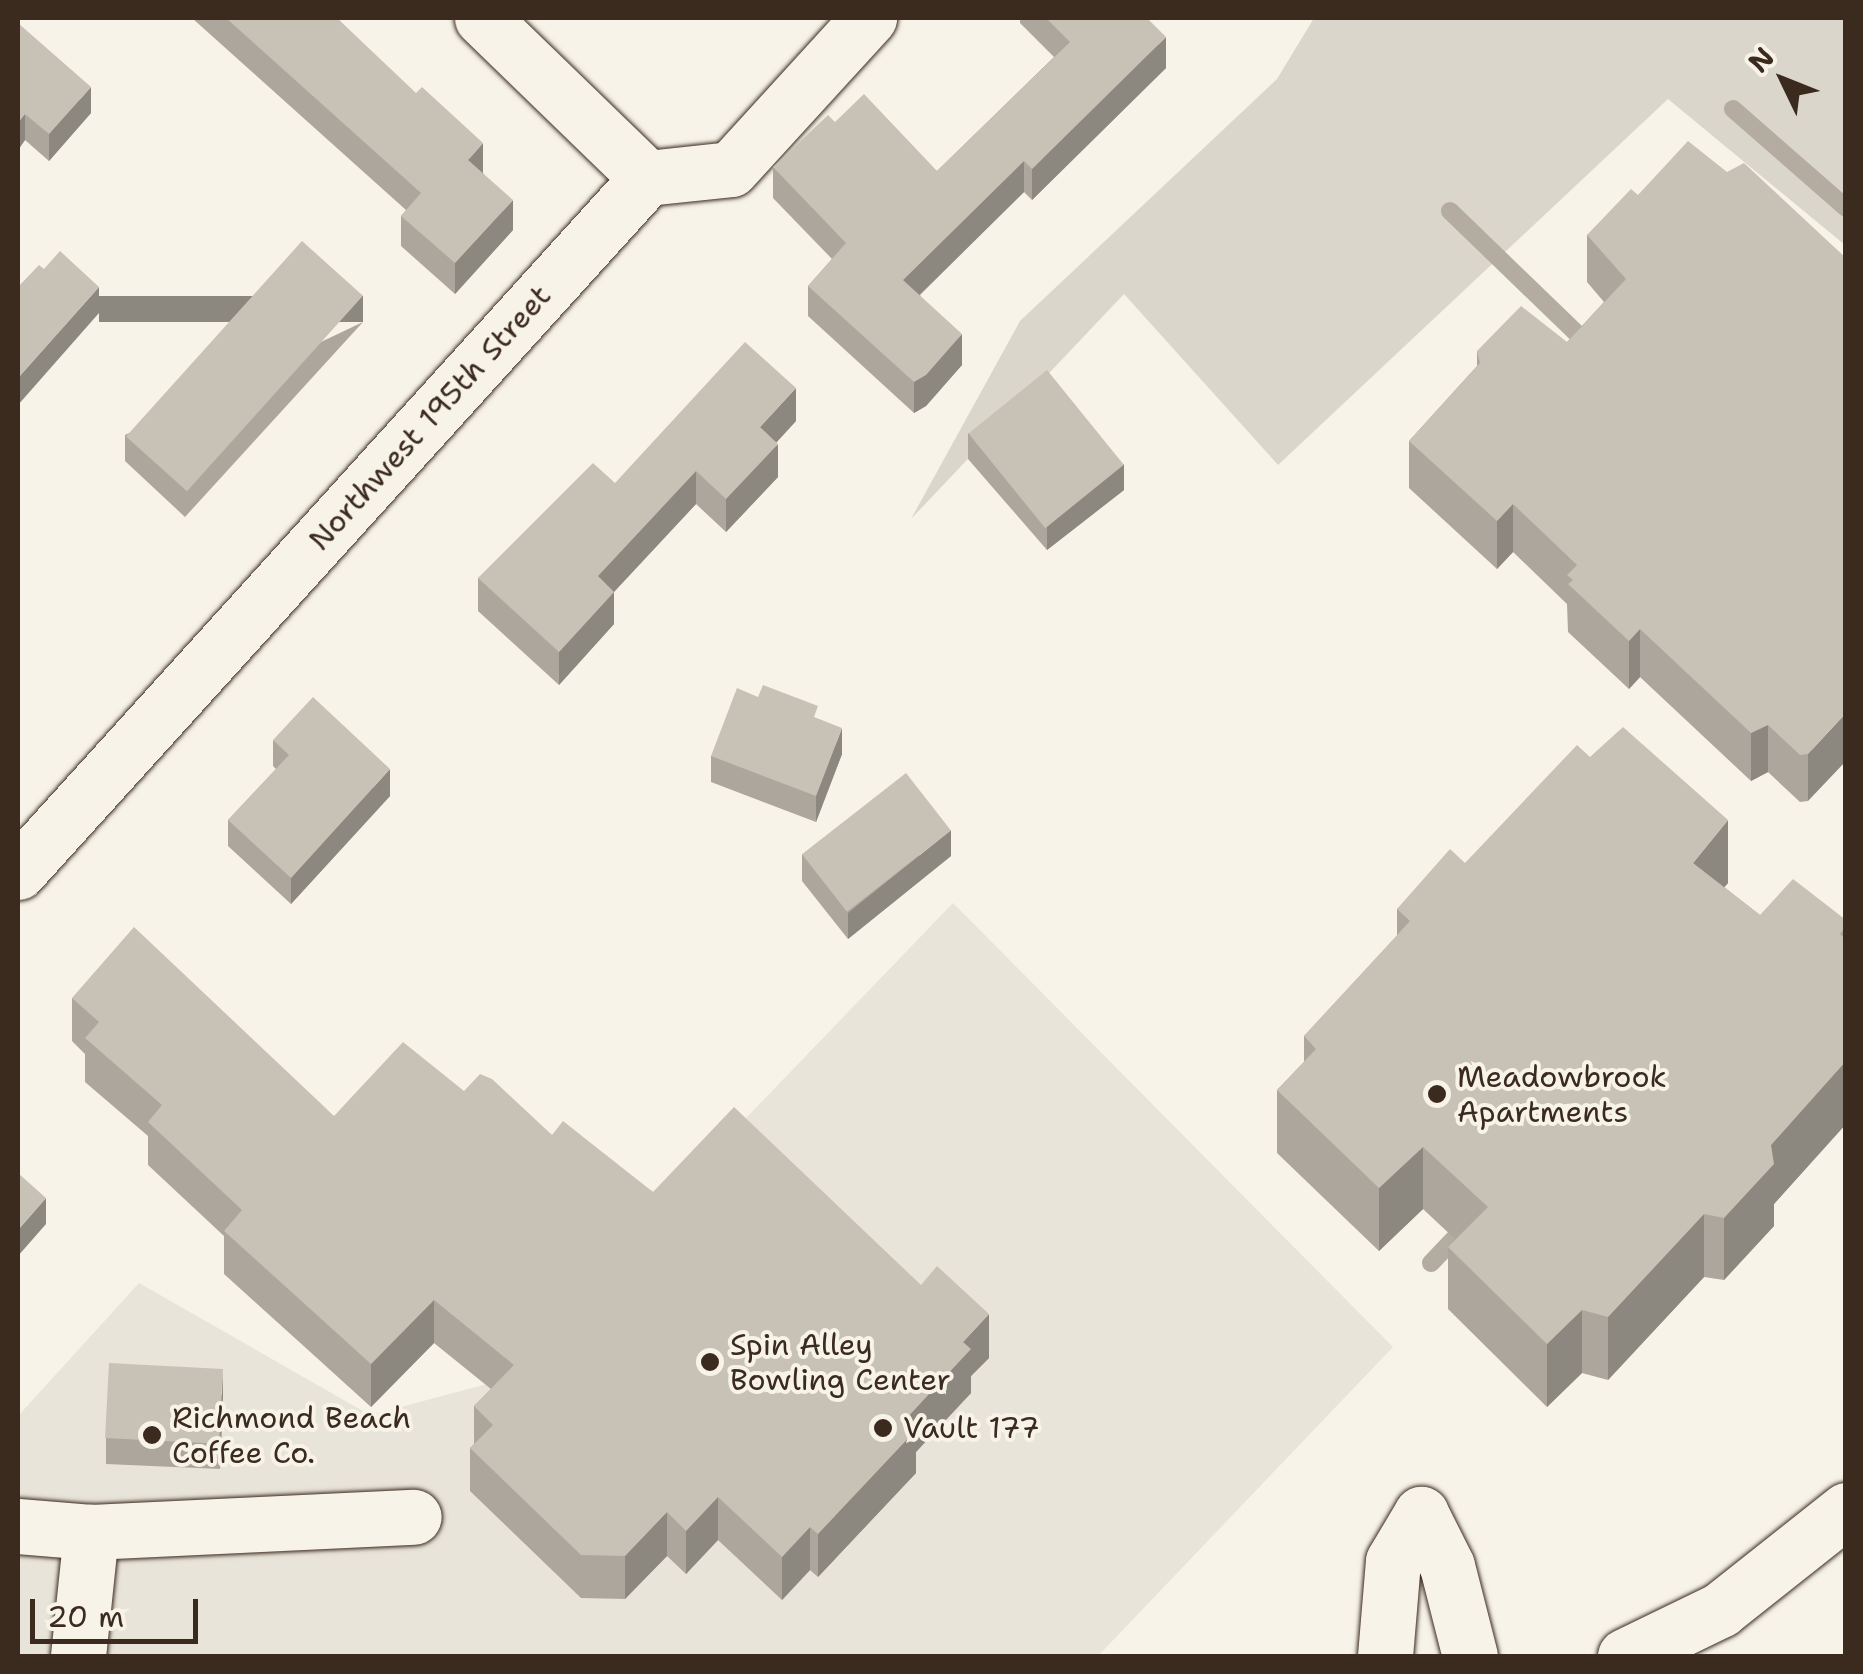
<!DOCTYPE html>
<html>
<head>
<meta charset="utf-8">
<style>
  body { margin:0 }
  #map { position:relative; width:1863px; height:1674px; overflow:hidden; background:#f7f3e8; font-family:"Shantell Sans",sans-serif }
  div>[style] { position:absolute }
  .built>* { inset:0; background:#e9e4d9 }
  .green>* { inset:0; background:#dbd6cb }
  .stream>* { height:18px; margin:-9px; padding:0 9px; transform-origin:9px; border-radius:9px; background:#b4aca0 }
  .roads { filter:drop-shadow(0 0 2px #3b2a1e) drop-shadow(0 0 2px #3b2a1e) }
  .minor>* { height:55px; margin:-27.5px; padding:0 27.5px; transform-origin:27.5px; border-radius:27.5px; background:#f7f3e8 }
  .major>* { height:55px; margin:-27.5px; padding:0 27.5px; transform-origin:27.5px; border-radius:27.5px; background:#f7f3e8 }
  .wall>* { inset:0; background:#aca69d }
  .shaded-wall>* { inset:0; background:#8c877f; transform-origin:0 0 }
  .building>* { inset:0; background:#c8c1b6; transform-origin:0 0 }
  .dots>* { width:28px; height:28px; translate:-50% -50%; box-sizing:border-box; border:5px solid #f7f3e8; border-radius:50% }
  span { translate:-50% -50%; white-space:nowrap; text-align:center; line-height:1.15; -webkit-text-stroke:8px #f7f3e8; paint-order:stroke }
  .street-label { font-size:30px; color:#3b2a1e }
  .poi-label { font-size:30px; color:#3b2a1e }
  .left { translate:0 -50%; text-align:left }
  .frame { position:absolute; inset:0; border:20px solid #3b2a1e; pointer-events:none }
  .north { position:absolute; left:1733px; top:30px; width:100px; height:100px; -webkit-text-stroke:8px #f7f3e8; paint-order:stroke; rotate:313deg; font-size:28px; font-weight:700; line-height:40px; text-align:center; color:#3b2a1e }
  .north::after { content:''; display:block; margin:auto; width:35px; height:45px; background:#3b2a1e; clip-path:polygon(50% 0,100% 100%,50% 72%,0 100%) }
  .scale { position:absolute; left:30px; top:1599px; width:168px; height:45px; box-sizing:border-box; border:5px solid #3b2a1e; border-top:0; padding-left:12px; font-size:30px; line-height:35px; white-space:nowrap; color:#3b2a1e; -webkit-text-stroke:8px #f7f3e8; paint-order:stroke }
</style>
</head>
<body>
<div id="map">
  <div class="built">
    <i style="clip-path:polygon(953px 903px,1393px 1347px,1098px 1656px,18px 1656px,18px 1416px,139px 1283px,370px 1415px,491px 1383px)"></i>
  </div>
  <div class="green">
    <i style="clip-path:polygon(1314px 18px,1845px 18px,1845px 245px,1668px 99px,1278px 465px,1124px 294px,911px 519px,1020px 321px,1277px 79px)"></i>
  </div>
  <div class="stream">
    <i style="left:1733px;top:109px;width:150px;rotate:41.2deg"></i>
    <i style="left:1450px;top:211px;width:194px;rotate:44deg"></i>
    <i style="left:1431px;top:1263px;width:57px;rotate:-46.4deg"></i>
  </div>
  <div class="roads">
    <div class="minor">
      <i style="left:482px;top:18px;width:230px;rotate:44.1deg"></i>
      <i style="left:18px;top:872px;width:937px;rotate:-47.81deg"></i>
      <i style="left:647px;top:178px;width:84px;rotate:-6.1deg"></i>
      <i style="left:731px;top:169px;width:205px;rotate:-47.6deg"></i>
      <i style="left:1421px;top:1514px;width:58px;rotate:63.4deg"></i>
      <i style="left:1447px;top:1566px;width:93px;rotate:75.7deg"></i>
      <i style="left:18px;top:1526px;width:73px;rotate:4.7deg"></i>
      <i style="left:91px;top:1532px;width:323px;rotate:-2.7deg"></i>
      <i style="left:78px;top:1656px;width:125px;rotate:-84deg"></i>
      <i style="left:1385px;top:1656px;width:95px;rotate:-85.2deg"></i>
      <i style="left:1393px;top:1561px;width:55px;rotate:-59.2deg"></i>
    </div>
    <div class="major">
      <i style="left:1625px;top:1656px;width:106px;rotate:-25.8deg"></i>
      <i style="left:1720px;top:1610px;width:161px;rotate:-38.4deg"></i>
    </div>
  </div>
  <div class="wall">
    <i style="clip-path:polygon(192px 18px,337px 18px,483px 173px,513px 230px,455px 294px,401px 246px,401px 216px,406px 210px)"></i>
    <i style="clip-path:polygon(1020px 18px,1147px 18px,1166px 68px,1032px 200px,1024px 192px,920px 295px,962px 365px,926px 406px,914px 413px,808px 316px,808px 286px,832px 259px,773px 198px,773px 167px,835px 122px,937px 171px,1054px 57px,1020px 23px)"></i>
    <i style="clip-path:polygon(18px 23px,91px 113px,49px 161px,25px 140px,18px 150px)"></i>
    <i style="clip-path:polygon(1727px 172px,1846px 258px,1808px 801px,1800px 802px,1768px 772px,1751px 781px,1640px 677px,1629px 689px,1568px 632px,1567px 604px,1513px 552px,1497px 569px,1409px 488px,1409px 441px,1477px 366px,1477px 351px,1567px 342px,1604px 302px,1587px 282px,1587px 235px,1638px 195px)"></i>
    <i style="clip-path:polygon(363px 322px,185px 517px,125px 461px,125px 435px)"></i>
    <i style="clip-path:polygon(796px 421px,776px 443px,778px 477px,726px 532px,696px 504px,614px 592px,614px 624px,559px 685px,478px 611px,478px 578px,615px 483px)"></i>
    <i style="clip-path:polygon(968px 433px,1124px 490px,1047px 550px,968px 459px)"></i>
    <i style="clip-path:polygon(818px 719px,842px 754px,816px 822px,711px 782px,711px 756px)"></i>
    <i style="clip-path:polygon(273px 740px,390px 796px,291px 904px,228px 846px,228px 820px,276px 769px,273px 766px)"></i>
    <i style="clip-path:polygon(802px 854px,951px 856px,848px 939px,802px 881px)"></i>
    <i style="clip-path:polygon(1465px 863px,1728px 883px,1724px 887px,1760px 915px,1846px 920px,1846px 1124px,1774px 1204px,1774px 1226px,1724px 1280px,1704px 1277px,1608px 1380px,1582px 1373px,1547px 1407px,1448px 1309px,1448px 1247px,1455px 1239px,1423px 1209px,1379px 1251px,1277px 1153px,1277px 1090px,1304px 1062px,1304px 1036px,1397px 936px,1397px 909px)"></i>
    <i style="clip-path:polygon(72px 998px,334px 1116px,464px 1091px,552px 1135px,653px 1192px,989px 1358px,971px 1376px,971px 1393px,916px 1452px,916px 1473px,818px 1577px,810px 1570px,782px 1600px,718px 1540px,686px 1574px,667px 1556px,625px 1599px,581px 1598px,470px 1491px,470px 1448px,474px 1444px,474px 1406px,491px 1389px,434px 1343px,371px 1407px,224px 1274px,224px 1236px,148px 1165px,148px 1136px,85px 1082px,85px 1054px,72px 1041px)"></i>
    <i style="clip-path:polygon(223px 1394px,220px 1469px,106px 1464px,106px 1438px)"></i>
  </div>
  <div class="shaded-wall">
    <i style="clip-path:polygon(1166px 37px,1166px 68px,1032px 200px,1032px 169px)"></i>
    <i style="clip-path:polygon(91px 87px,91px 113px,49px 161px,49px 134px)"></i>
    <i style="clip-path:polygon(25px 114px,25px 140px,18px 150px,18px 123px)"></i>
    <i style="clip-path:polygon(483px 143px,483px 174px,468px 160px)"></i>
    <i style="clip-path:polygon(1024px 161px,1024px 192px,903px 311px,903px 280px)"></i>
    <i style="clip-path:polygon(513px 200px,513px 230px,455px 294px,455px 263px)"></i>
    <i style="clip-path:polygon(99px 287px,99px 313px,18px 405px,18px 378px)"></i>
    <i style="left:363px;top:296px;width:26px;height:264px;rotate:90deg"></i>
    <i style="clip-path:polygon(962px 334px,962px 365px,926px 406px,914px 413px,914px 382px)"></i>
    <i style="clip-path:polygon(796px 388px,796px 421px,760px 460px,760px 427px)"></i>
    <i style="clip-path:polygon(778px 444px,778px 477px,726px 532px,726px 499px)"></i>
    <i style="clip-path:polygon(1124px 464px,1124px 490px,1047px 550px,1047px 524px)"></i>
    <i style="clip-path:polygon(696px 471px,696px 504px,598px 609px,598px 576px)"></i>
    <i style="clip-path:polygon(1513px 504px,1513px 552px,1497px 569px,1497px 521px)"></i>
    <i style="clip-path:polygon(614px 592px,614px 624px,559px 685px,559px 652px)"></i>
    <i style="clip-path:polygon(1640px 629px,1640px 677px,1629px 689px,1629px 641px)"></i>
    <i style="clip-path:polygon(1846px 713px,1846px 761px,1808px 801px,1808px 754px)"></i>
    <i style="clip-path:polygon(1768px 725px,1768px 772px,1751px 781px,1751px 733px)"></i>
    <i style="clip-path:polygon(842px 728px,842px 754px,816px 822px,816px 796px)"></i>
    <i style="clip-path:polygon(390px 769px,390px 796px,291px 904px,291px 878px)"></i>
    <i style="clip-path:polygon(1728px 820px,1728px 883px,1693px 925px,1693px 863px)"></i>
    <i style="clip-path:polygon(951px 830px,951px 856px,848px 939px,848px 913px)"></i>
    <i style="clip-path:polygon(1846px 1061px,1846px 1124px,1774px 1204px,1774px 1226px,1724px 1280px,1724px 1218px,1771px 1145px)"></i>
    <i style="clip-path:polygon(1423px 1147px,1423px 1209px,1379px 1251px,1379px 1188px)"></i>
    <i style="clip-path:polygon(46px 1198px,46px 1224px,18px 1256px,18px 1230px)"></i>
    <i style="clip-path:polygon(1704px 1214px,1704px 1277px,1608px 1380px,1608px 1317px)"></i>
    <i style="clip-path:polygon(434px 1300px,434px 1343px,371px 1407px,371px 1364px)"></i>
    <i style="clip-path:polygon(1582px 1310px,1582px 1373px,1547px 1407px,1547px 1344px)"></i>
    <i style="clip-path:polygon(989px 1314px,989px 1358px,971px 1376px,971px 1393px,916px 1452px,916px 1473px,818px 1577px,818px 1534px,963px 1342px)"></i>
    <i style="clip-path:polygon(223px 1368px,223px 1394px,220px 1469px,220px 1443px)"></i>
    <i style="clip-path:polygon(718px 1497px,718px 1540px,686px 1574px,686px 1531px)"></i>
    <i style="clip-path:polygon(667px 1512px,667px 1556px,625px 1599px,625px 1556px)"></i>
    <i style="clip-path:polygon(810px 1527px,810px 1570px,782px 1600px,782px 1557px)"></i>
  </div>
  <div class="building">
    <i style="clip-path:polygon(226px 18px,337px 18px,416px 93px,422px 87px,483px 143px,468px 160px,513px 200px,455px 263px,401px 216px,421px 193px)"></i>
    <i style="clip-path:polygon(1046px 18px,1147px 18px,1166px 37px,1032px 169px,1024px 161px,903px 280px,962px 334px,926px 375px,914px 382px,808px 286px,846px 243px,773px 167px,828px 115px,835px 122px,864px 94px,937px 171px,1070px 42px)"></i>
    <i style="clip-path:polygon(18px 23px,91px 87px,49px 134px,25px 114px,18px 123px)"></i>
    <i style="clip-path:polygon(1688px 141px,1727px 172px,1744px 163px,1846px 258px,1846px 713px,1808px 754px,1800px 755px,1768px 725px,1751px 733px,1640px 629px,1629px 641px,1568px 584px,1573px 580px,1567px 575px,1577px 565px,1513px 504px,1497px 521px,1409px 441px,1480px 363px,1477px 351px,1521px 306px,1567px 342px,1626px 279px,1587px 235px,1631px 189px,1638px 195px)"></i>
    <i style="left:302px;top:241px;width:82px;height:263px;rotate:42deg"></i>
    <i style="clip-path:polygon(60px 251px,99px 287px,18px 378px,18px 287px,39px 265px,44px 269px)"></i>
    <i style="clip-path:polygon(745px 342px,796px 388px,760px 427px,778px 444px,726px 499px,696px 471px,598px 576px,614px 592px,559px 652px,478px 578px,593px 463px,615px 483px)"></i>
    <i style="left:1047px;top:370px;width:122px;height:101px;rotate:51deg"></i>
    <i style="clip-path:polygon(763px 685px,818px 706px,814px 717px,842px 728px,816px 796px,711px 756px,737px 688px,758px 697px)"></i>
    <i style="clip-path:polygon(313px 697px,390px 769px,291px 878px,228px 820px,289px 755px,273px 740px)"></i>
    <i style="clip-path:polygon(1623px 727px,1728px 820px,1693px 863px,1760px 915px,1793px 879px,1846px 920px,1846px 926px,1840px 934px,1846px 940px,1846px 1061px,1771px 1145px,1774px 1164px,1724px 1218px,1704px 1214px,1608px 1317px,1582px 1310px,1547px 1344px,1448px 1247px,1488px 1207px,1423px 1147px,1379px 1188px,1277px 1090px,1316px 1049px,1304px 1036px,1410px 921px,1397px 909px,1450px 849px,1465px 863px,1577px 745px,1590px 757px)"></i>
    <i style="left:906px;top:773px;width:73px;height:132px;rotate:52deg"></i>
    <i style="clip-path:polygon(134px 927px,334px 1116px,403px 1042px,464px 1091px,480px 1074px,492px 1079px,552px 1135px,563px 1121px,653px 1192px,734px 1107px,921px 1285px,937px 1266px,989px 1314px,963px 1342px,971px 1349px,905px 1420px,916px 1430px,818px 1534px,810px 1527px,782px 1557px,718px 1497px,686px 1531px,667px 1512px,625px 1556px,581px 1555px,470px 1448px,493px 1425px,474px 1406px,514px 1365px,434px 1300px,371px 1364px,224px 1231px,242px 1210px,148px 1122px,162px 1105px,85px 1038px,99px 1022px,72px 998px)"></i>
    <i style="clip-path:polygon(18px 1173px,46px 1198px,18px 1230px)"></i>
    <i style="left:109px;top:1363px;width:114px;height:75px;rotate:3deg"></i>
  </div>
  <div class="dots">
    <i style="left:1437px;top:1094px;background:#3b2a1e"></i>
    <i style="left:710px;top:1362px;background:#3b2a1e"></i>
    <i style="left:883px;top:1428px;background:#3b2a1e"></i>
    <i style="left:152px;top:1435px;background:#3b2a1e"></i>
  </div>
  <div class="street-label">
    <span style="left:430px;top:418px;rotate:-48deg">Northwest 195th Street</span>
  </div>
  <div class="poi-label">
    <span class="left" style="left:1457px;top:1094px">Meadowbrook<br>Apartments</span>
    <span class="left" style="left:730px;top:1362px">Spin Alley<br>Bowling Center</span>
    <span class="left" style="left:172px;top:1435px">Richmond Beach<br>Coffee Co.</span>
    <span class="left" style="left:903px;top:1428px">Vault 177</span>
  </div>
  <div class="frame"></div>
  <div class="north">N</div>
  <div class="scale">20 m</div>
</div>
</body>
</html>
